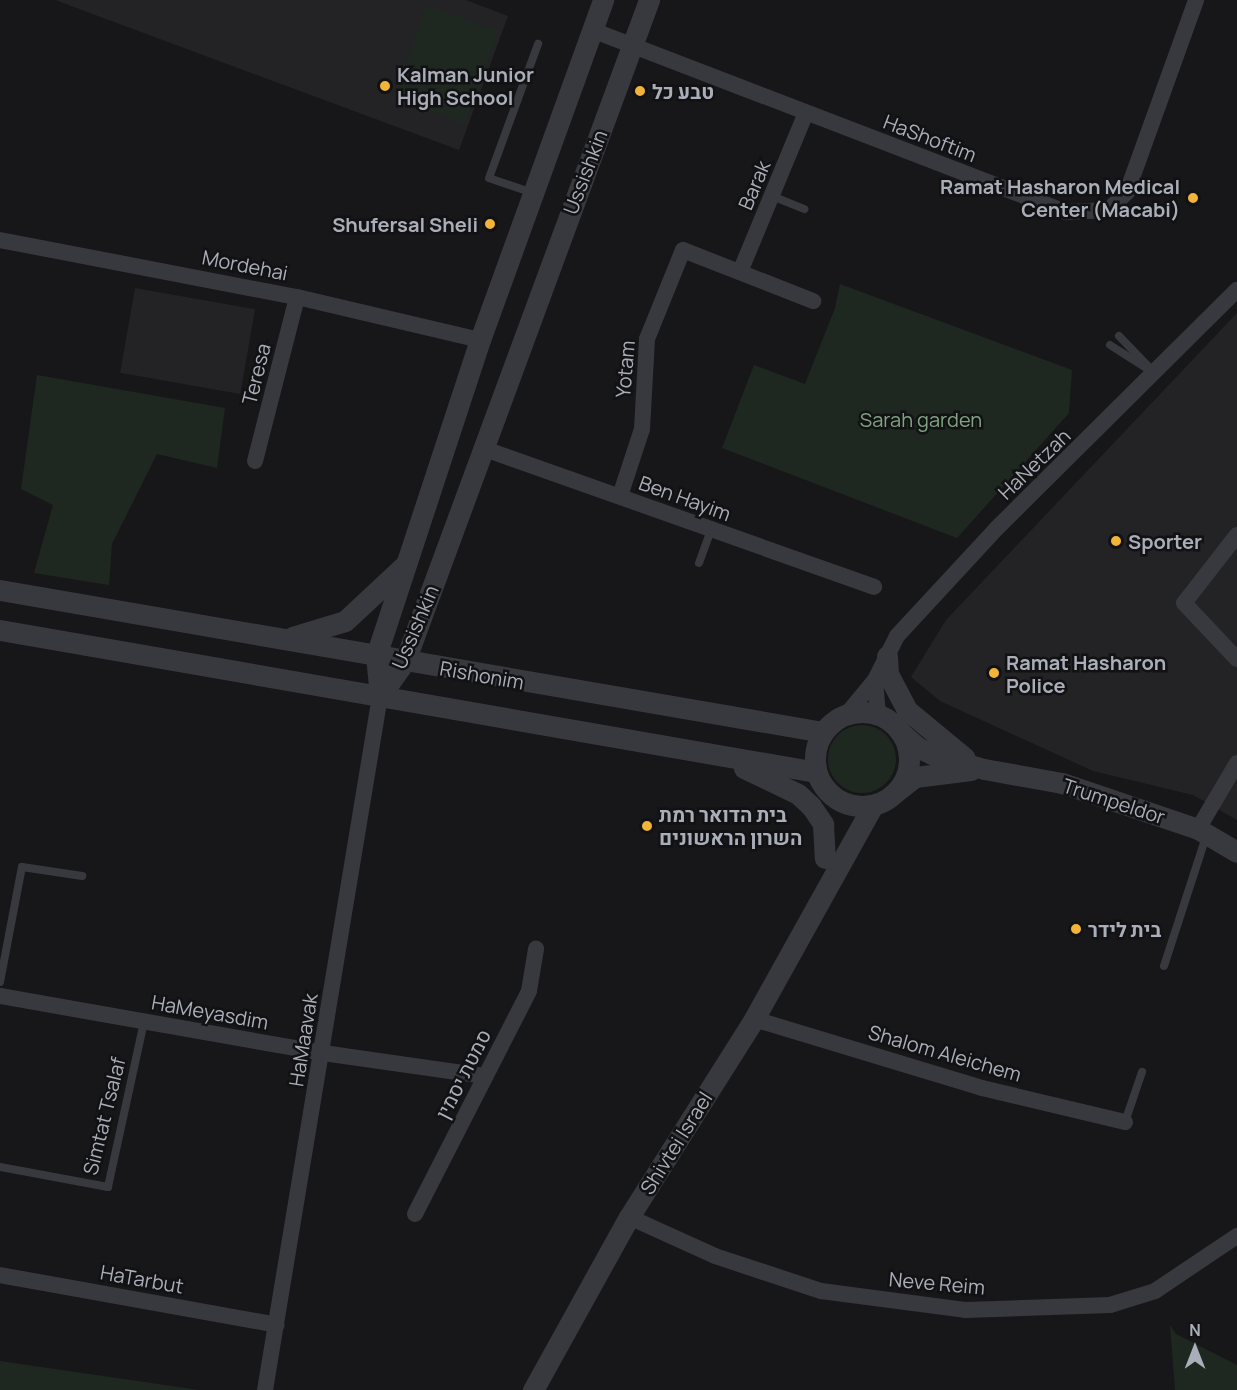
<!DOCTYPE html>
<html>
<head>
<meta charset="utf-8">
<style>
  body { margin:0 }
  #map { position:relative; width:1237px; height:1390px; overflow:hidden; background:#171719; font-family:Manrope,Heebo,sans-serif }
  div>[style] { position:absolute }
  .built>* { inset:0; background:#232326; transform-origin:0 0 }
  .green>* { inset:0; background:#1f2820; transform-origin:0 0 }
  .round { border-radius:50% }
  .service>* { height:8px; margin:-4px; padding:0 4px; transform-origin:4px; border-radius:4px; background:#38393e }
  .minor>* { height:16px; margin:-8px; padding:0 8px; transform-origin:8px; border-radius:8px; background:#38393e }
  .tertiary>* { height:21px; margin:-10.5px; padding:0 10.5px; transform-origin:10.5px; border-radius:10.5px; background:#38393e }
  .tertiary>.ring { margin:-10.5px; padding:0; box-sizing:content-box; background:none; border:21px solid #38393e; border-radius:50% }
  .dots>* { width:16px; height:16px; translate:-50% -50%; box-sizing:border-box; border:3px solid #121214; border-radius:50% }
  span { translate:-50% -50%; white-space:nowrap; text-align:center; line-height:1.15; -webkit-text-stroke:5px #121214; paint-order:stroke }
  .poi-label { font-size:20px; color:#aaaeb9; font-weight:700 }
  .left { translate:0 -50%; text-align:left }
  .right { translate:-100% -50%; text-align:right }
  .street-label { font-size:20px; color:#aaaeb9 }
  .park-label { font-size:20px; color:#81a483 }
  .north { position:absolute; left:1165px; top:1318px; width:60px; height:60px; -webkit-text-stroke:4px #121214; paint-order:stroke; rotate:0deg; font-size:16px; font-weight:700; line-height:24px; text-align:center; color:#aaaeb9 }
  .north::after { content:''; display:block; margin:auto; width:21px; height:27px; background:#aaaeb9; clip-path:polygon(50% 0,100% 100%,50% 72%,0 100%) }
</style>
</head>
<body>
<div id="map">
  <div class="built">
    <i style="clip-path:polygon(55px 0,466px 0,508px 16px,459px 150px)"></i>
    <i style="left:135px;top:288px;width:122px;height:86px;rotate:10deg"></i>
    <i style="clip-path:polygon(1237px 313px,1237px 820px,1193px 795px,1093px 771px,940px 701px,911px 677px,946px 620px)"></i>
  </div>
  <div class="green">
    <i style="left:427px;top:5px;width:76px;height:99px;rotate:20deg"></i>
    <i style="clip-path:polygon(840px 284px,1072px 370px,1069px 413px,957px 538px,722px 448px,754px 365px,805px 384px,835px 308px)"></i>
    <i style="clip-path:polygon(37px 375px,225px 408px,217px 468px,157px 454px,112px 544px,109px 585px,34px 573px,53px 505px,21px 489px)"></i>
    <i class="round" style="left:828px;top:725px;width:68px;height:68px"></i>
    <i style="clip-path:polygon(1170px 1325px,1176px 1334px,1237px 1365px,1237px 1390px,1175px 1390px)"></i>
    <i style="clip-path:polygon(0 1361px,199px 1390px,0 1390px)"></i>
  </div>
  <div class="service">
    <i style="left:533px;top:193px;width:46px;rotate:-161.2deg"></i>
    <i style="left:489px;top:178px;width:143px;rotate:-69.9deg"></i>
    <i style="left:772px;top:196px;width:35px;rotate:22deg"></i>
    <i style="left:1119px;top:336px;width:42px;rotate:46deg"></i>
    <i style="left:1110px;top:345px;width:52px;rotate:32.5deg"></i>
    <i style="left:699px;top:563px;width:35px;rotate:-70deg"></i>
    <i style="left:1164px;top:966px;width:139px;rotate:-72deg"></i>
    <i style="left:0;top:982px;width:117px;rotate:-79.2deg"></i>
    <i style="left:22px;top:867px;width:61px;rotate:8.5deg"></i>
    <i style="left:1125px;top:1122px;width:53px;rotate:-71.2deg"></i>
    <i style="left:0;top:1167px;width:110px;rotate:10.5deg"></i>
    <i style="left:108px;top:1187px;width:169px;rotate:-77.7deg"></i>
  </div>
  <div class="minor">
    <i style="left:592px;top:30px;width:508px;rotate:21.01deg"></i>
    <i style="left:1066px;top:212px;width:42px;rotate:-2.7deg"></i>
    <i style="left:1108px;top:210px;width:26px;rotate:-43deg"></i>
    <i style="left:1127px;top:192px;width:204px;rotate:-70.2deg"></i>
    <i style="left:0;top:240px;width:302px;rotate:10.9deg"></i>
    <i style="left:297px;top:297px;width:188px;rotate:13.2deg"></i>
    <i style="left:740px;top:272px;width:172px;rotate:-67.5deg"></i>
    <i style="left:482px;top:448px;width:416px;rotate:19.5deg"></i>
    <i style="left:255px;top:461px;width:169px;rotate:-75.6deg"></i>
    <i style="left:620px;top:496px;width:71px;rotate:-71.8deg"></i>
    <i style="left:642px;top:429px;width:90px;rotate:-86.8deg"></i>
    <i style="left:647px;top:339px;width:96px;rotate:-68deg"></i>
    <i style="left:683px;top:250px;width:140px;rotate:21.4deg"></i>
    <i style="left:1237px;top:535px;width:86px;rotate:127.9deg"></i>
    <i style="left:1184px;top:603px;width:77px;rotate:46.6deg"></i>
    <i style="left:875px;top:680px;width:35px;rotate:85deg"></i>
    <i style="left:846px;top:715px;width:45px;rotate:-50.4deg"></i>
    <i style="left:875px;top:680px;width:49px;rotate:-63.4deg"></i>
    <i style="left:897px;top:636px;width:147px;rotate:-47.2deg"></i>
    <i style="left:997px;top:528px;width:338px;rotate:-44.8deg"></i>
    <i style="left:1198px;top:829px;width:77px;rotate:-59.4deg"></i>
    <i style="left:0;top:996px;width:328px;rotate:10deg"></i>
    <i style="left:323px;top:1053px;width:164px;rotate:8.1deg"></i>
    <i style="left:754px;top:1019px;width:238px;rotate:16.8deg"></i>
    <i style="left:982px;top:1088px;width:147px;rotate:13.4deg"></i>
    <i style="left:415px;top:1214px;width:250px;rotate:-62.9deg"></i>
    <i style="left:529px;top:991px;width:43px;rotate:-80.5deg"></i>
    <i style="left:629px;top:1217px;width:94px;rotate:24.4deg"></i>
    <i style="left:715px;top:1256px;width:112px;rotate:18.3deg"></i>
    <i style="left:821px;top:1291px;width:145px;rotate:7.5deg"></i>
    <i style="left:965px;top:1310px;width:145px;rotate:-2deg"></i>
    <i style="left:1110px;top:1305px;width:47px;rotate:-17.3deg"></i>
    <i style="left:1155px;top:1291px;width:99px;rotate:-33.9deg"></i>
    <i style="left:0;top:1275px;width:281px;rotate:10.2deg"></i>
    <i style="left:265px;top:1390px;width:703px;rotate:-80.59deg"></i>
  </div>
  <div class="tertiary">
    <i style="left:0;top:590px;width:835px;rotate:9.79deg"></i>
    <i style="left:0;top:630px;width:828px;rotate:9.87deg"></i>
    <i style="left:292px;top:637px;width:55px;rotate:-16.8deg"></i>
    <i style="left:345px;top:621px;width:81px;rotate:-43deg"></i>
    <i style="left:887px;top:656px;width:18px;rotate:87deg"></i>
    <i style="left:888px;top:674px;width:41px;rotate:62.2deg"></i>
    <i style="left:907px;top:710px;width:75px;rotate:39.6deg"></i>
    <i style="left:380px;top:696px;width:43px;rotate:-54.5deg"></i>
    <i style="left:405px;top:661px;width:705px;rotate:-69.74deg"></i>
    <i style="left:380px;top:696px;width:40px;rotate:-95.7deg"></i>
    <i style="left:376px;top:656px;width:333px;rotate:-71.8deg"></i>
    <i style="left:480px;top:340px;width:362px;rotate:-70.1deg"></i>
    <i class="ring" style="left:815px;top:712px;width:73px;height:73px"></i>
    <i style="left:900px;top:732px;width:23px;rotate:41deg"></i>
    <i style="left:917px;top:747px;width:17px;rotate:25deg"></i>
    <i style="left:932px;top:754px;width:54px;rotate:16.1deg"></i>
    <i style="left:984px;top:769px;width:79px;rotate:10.2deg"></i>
    <i style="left:1062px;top:783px;width:144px;rotate:18.7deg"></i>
    <i style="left:1198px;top:829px;width:45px;rotate:30.5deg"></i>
    <i style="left:744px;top:768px;width:60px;rotate:25.7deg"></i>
    <i style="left:798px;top:794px;width:18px;rotate:43deg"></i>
    <i style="left:811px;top:806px;width:22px;rotate:56deg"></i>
    <i style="left:823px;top:824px;width:34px;rotate:87deg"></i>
    <i style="left:897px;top:791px;width:23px;rotate:-38deg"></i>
    <i style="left:915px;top:777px;width:56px;rotate:-7.1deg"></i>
    <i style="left:533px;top:1390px;width:198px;rotate:-61deg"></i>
    <i style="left:629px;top:1217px;width:234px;rotate:-57.7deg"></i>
    <i style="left:754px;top:1019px;width:245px;rotate:-60.9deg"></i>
  </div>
  <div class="dots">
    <i style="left:385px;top:86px;background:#f1b438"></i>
    <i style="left:640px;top:91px;background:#f1b438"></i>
    <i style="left:1193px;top:198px;background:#f1b438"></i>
    <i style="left:490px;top:224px;background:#f1b438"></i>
    <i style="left:1116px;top:541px;background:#f1b438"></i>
    <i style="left:994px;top:673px;background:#f1b438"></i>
    <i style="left:647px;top:826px;background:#f1b438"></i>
    <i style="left:1076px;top:929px;background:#f1b438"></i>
  </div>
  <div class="poi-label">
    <span class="left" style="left:397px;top:86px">Kalman Junior<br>High School</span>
    <span class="left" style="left:652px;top:91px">טבע כל</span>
    <span class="right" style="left:1180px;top:198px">Ramat Hasharon Medical<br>Center (Macabi)</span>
    <span class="right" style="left:478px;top:224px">Shufersal Sheli</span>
    <span class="left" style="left:1128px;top:541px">Sporter</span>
    <span class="left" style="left:1006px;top:674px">Ramat Hasharon<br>Police</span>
    <span class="left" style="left:659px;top:826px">בית הדואר רמת<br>השרון הראשונים</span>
    <span class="left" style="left:1088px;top:929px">בית לידר</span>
  </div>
  <div class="street-label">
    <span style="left:930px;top:138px;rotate:21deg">HaShoftim</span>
    <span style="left:585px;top:172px;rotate:-69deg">Ussishkin</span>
    <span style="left:754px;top:185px;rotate:-67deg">Barak</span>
    <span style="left:245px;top:265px;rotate:11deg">Mordehai</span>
    <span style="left:625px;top:369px;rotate:-85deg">Yotam</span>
    <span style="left:256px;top:374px;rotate:-76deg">Teresa</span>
    <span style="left:1034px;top:464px;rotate:-44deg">HaNetzah</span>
    <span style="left:685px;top:498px;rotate:20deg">Ben Hayim</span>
    <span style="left:415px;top:627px;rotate:-67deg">Ussishkin</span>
    <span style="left:482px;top:675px;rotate:10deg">Rishonim</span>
    <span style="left:1114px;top:801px;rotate:18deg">Trumpeldor</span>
    <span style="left:210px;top:1012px;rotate:10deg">HaMeyasdim</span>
    <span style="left:303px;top:1040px;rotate:-81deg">HaMaavak</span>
    <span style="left:945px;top:1053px;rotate:16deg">Shalom Aleichem</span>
    <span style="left:463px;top:1074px;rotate:-63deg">סמטת יסמין</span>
    <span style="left:104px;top:1116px;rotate:-76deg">Simtat Tsalaf</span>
    <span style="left:676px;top:1143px;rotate:-58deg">Shivtei Israel</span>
    <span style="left:142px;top:1279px;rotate:10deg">HaTarbut</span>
    <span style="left:937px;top:1283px;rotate:5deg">Neve Reim</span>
  </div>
  <div class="park-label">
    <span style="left:921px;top:419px">Sarah garden</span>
  </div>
  <div class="north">N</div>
</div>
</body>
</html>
